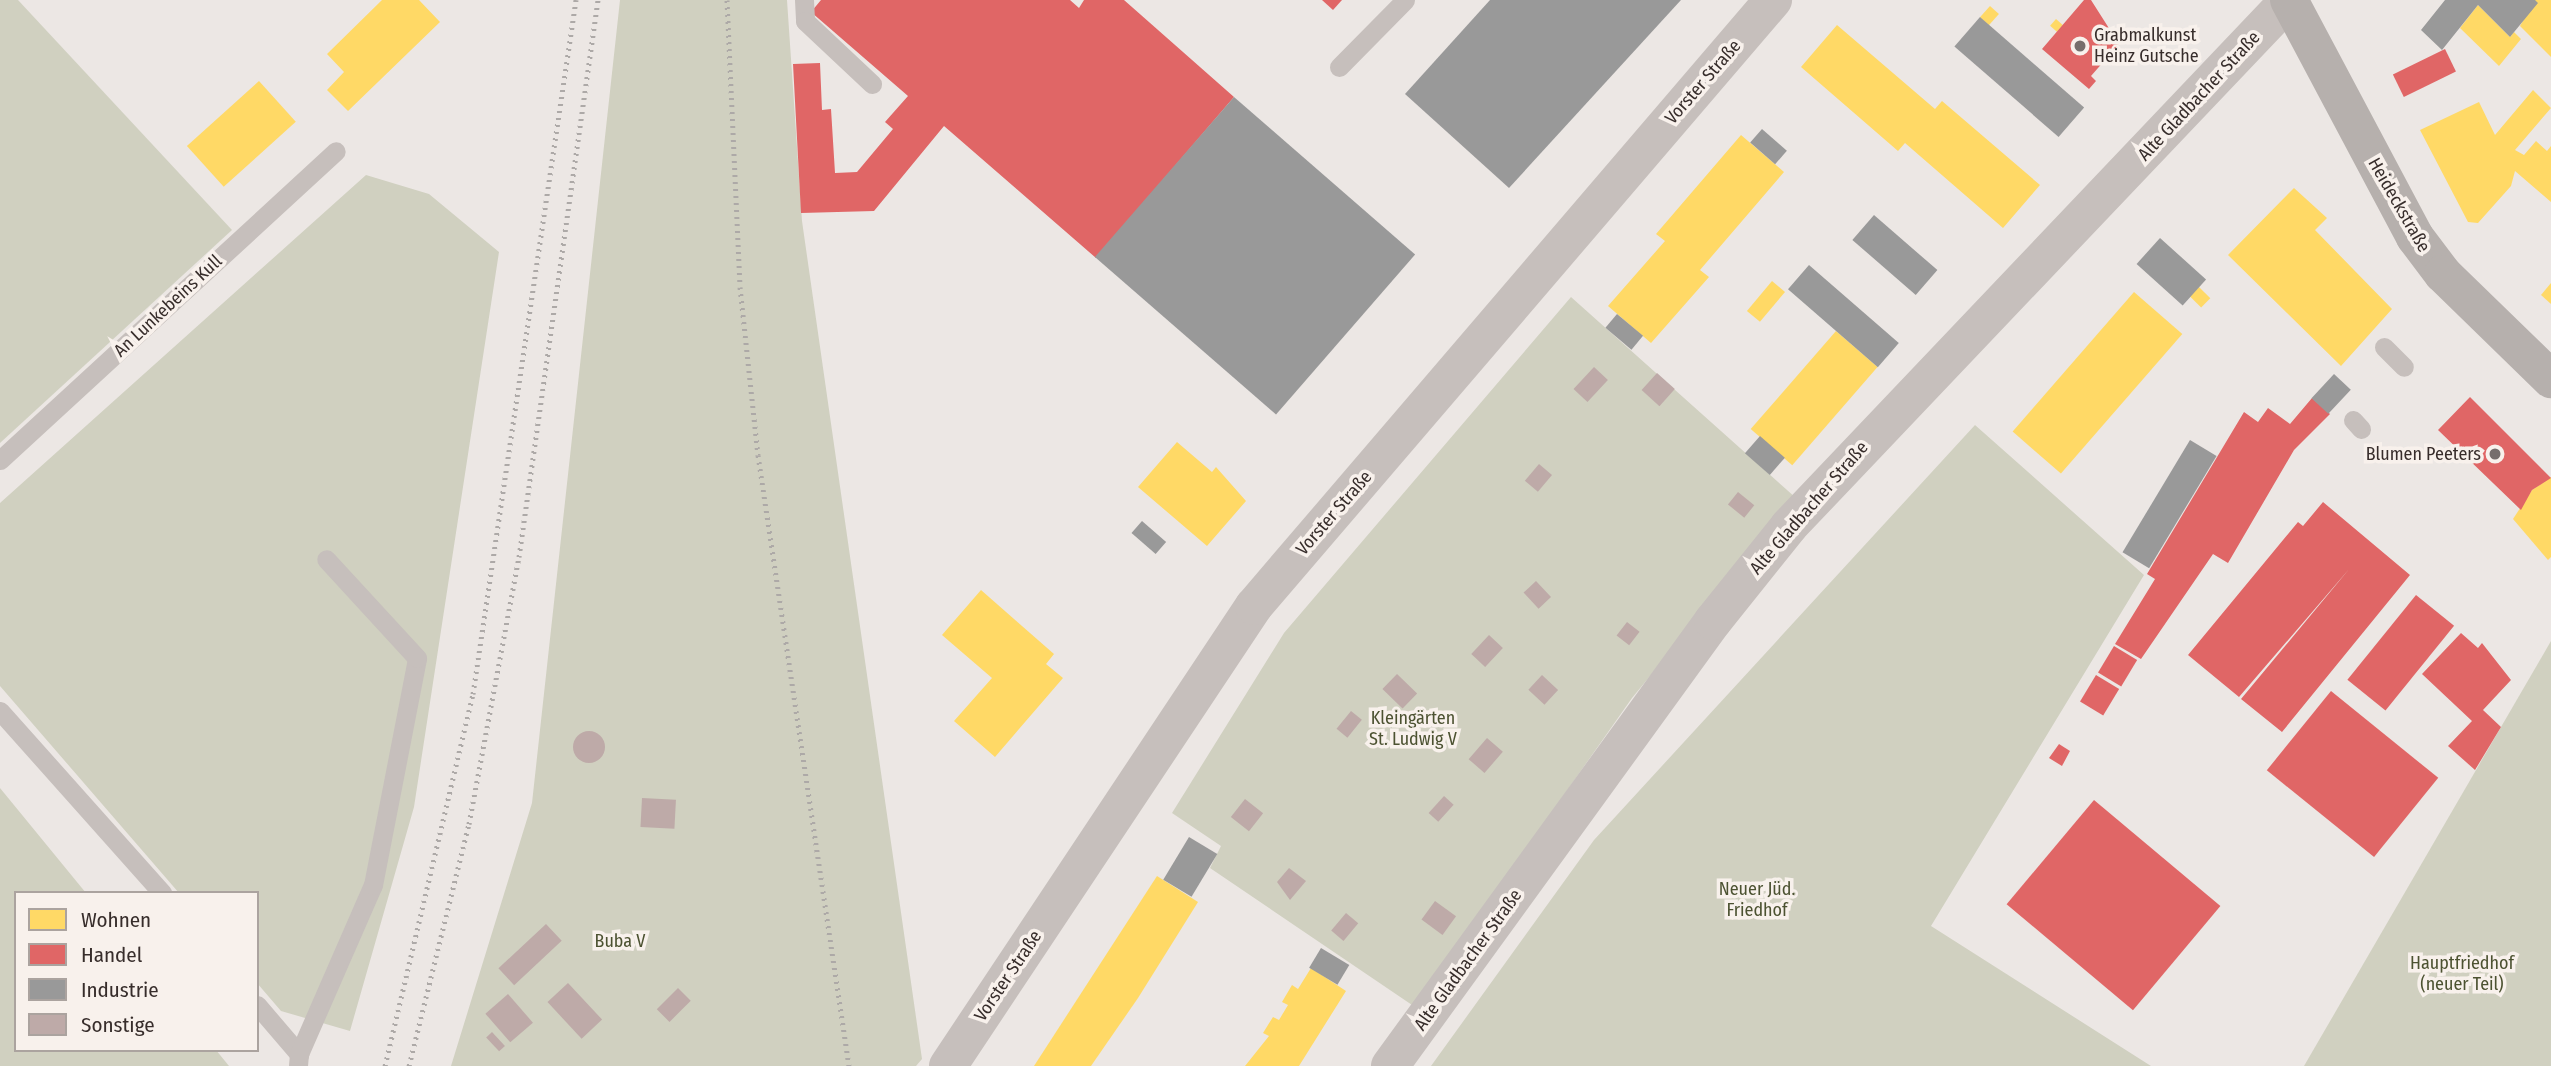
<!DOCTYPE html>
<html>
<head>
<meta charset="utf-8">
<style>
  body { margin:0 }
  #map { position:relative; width:2551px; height:1066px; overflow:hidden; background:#ece7e4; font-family:"Fira Sans Condensed",sans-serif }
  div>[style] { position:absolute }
  .green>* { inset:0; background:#d0d0c0 }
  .homes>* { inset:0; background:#ffd966; transform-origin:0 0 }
  .shops>* { inset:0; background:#e06666; transform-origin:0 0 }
  .industry>* { inset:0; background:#999; transform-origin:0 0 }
  .building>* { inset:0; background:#beaaa8; transform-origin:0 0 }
  .round { border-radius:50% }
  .lane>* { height:19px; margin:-9.5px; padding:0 9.5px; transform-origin:9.5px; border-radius:9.5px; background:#c6bfbc }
  .street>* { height:38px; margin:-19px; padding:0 19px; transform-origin:19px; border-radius:19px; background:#c6bfbc }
  .secondary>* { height:38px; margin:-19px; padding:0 19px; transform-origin:19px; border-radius:19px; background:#b6b0ad }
  .rail>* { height:5px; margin-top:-2.5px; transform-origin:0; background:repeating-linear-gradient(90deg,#ada9a7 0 2px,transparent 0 7px) }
  .dots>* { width:19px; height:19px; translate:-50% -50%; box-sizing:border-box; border:4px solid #f8f1ec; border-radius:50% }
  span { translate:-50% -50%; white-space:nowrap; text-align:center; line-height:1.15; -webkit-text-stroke:7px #f8f1ec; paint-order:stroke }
  .poi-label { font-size:18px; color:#372d2b }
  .left { translate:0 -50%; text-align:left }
  .right { translate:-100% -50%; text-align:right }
  .street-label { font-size:18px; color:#372d2b }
  .park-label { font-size:18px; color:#4c5231 }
  .legend { position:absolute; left:14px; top:891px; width:245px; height:161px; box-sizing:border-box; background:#f8f1ec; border:2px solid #aba39f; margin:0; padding:9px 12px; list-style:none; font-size:21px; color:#372d2b }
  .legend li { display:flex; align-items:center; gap:14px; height:35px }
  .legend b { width:35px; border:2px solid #aba39f }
</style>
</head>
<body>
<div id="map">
  <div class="green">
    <i style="clip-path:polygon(0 0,18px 0,232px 230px,0 443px)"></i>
    <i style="clip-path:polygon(620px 0,787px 0,802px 221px,922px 1059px,916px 1066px,451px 1066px,532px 803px)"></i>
    <i style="clip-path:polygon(366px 175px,429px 194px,499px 252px,414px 807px,350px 1031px,281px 1011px,257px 983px,257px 893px,179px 893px,0 686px,0 503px)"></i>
    <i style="clip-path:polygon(1571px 297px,1796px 498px,1632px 698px,1415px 1007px,1210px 868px,1221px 846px,1172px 813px,1284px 633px)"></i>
    <i style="clip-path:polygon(1975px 425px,2144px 575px,1931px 926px,2151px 1066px,1431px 1066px,1594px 840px)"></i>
    <i style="clip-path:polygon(2551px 641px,2551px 1066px,2304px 1066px)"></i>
    <i style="clip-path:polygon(0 788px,86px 893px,16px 893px,16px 1050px,216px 1050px,229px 1066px,0 1066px)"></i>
  </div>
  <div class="homes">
    <i style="clip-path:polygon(382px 0,419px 0,440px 22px,348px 111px,327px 90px,344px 72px,327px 54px)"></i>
    <i style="clip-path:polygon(2535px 0,2551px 0,2551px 57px,2520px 26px)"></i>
    <i style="clip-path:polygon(2478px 5px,2510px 37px,2514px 32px,2521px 39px,2499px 66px,2460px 28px)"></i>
    <i style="left:1990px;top:6px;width:12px;height:15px;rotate:42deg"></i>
    <i style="left:2056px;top:19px;width:9px;height:9px;rotate:41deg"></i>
    <i style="clip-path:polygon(1837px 25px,1935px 109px,1942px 101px,2040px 185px,2003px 228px,1905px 143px,1898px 151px,1801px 67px)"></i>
    <i style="left:259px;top:81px;width:55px;height:97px;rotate:48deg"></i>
    <i style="clip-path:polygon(2533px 90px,2551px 108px,2515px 150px,2524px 155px,2536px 141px,2547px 151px,2551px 146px,2551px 202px,2515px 171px,2511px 186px,2478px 223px,2468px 222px,2420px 130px,2479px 102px,2495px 135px)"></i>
    <i style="clip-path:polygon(1741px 135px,1784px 172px,1700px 270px,1709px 277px,1651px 343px,1608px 306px,1665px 241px,1656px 234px)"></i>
    <i style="clip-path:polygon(2294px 188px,2327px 218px,2315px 230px,2392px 309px,2341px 366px,2228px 255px)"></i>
    <i style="left:1772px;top:281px;width:17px;height:39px;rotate:40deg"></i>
    <i style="clip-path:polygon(2551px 283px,2551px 304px,2541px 295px)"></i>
    <i style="left:2199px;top:287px;width:16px;height:13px;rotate:45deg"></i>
    <i style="left:2134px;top:292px;width:64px;height:185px;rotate:41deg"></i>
    <i style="left:1836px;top:331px;width:55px;height:130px;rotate:41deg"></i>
    <i style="clip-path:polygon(1177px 442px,1212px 472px,1216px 467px,1246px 501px,1207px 546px,1138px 487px)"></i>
    <i style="clip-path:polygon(2551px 477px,2551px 557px,2548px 560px,2513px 519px,2532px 490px)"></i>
    <i style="clip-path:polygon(981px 590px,1054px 654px,1046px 664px,1063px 678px,995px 757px,954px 721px,992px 678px,942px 635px)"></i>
    <i style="clip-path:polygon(1157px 876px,1198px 902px,1138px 998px,1091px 1066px,1034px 1066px)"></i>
    <i style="clip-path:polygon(1311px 968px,1346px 991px,1299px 1066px,1245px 1066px,1269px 1036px,1263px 1033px,1273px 1017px,1279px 1020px,1288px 1005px,1282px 1002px,1292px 985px,1298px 989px)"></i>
  </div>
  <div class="shops">
    <i style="clip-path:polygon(821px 0,1070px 0,1079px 8px,1084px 0,1124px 0,1234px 97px,1096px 258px,944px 126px,874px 211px,801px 213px,793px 64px,820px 63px,822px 110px,831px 109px,835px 173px,857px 172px,893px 129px,885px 122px,908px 96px,811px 12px)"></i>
    <i style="clip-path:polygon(1322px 0,1342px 0,1333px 10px)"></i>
    <i style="clip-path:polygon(2084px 0,2091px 0,2119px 44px,2091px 76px,2096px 81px,2089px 89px,2042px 49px)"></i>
    <i style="left:2445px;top:49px;width:25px;height:58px;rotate:64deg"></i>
    <i style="clip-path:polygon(2470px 397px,2551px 478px,2532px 490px,2521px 510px,2438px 430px)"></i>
    <i style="clip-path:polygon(2312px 398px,2330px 414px,2294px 450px,2228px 563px,2213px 554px,2141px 659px,2115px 644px,2155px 579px,2147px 574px,2244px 412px,2258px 422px,2268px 408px,2290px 424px)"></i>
    <i style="clip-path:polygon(2323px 502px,2410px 575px,2282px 732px,2241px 699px,2350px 568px,2239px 697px,2188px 655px,2298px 522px,2303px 526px)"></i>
    <i style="left:2416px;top:595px;width:49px;height:109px;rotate:39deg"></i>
    <i style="clip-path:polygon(2461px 633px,2478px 648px,2482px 643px,2511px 680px,2483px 710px,2501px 727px,2475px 770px,2448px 746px,2472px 721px,2422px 674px)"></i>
    <i style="left:2114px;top:646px;width:27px;height:31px;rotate:31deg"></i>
    <i style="left:2096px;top:675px;width:27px;height:31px;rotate:31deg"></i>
    <i style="left:2331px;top:691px;width:138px;height:102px;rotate:39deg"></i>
    <i style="clip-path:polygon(2059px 744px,2070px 751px,2062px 766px,2049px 758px)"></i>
    <i style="left:2094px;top:800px;width:165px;height:136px;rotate:40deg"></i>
  </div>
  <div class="industry">
    <i style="clip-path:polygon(1490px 0,1681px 0,1509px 188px,1405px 94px)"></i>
    <i style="clip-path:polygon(2445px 0,2535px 0,2538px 3px,2510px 37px,2478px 5px,2442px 50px,2421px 30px)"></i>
    <i style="left:1980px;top:17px;width:138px;height:39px;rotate:41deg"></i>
    <i style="left:1234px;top:97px;width:240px;height:212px;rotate:41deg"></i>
    <i style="left:1762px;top:129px;width:33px;height:18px;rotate:41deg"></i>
    <i style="left:1874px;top:215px;width:84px;height:33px;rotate:41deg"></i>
    <i style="left:2160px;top:238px;width:62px;height:35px;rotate:42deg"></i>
    <i style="left:1809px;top:265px;width:119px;height:32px;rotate:41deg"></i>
    <i style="left:1617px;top:314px;width:34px;height:18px;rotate:40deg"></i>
    <i style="left:2334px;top:374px;width:23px;height:33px;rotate:43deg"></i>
    <i style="left:1760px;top:436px;width:33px;height:23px;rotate:41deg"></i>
    <i style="left:2190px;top:440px;width:31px;height:131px;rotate:31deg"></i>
    <i style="left:1142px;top:521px;width:32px;height:16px;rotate:41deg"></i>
    <i style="left:1189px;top:837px;width:33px;height:50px;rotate:31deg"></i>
    <i style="left:1321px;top:948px;width:33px;height:23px;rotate:31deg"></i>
  </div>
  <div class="building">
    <i style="left:1594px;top:367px;width:19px;height:30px;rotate:43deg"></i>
    <i style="left:1657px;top:373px;width:24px;height:23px;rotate:42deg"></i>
    <i style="left:1539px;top:464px;width:17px;height:22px;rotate:40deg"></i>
    <i style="left:1738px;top:492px;width:21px;height:16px;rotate:39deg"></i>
    <i style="left:1536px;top:581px;width:22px;height:17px;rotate:47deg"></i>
    <i style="left:1627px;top:622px;width:16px;height:17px;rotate:38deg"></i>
    <i style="left:1489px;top:635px;width:19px;height:26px;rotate:43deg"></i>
    <i style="left:1397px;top:674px;width:28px;height:21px;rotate:44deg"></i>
    <i style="left:1542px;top:675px;width:22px;height:20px;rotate:43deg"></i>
    <i style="left:1351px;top:711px;width:14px;height:23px;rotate:39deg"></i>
    <i class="round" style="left:573px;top:731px;width:32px;height:32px"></i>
    <i style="left:1487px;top:738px;width:21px;height:28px;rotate:41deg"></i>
    <i style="left:1444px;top:796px;width:13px;height:23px;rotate:42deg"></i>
    <i style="left:642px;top:798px;width:34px;height:29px;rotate:3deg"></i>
    <i style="left:1245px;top:799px;width:23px;height:23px;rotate:38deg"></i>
    <i style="clip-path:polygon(1289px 868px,1306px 881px,1290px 900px,1277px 882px)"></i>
    <i style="left:1435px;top:901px;width:26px;height:23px;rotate:36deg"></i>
    <i style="left:1346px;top:913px;width:16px;height:23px;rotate:40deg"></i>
    <i style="left:546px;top:924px;width:23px;height:65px;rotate:47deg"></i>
    <i style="left:568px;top:983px;width:50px;height:28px;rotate:47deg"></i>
    <i style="left:678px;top:988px;width:18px;height:30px;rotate:45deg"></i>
    <i style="left:508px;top:994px;width:38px;height:30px;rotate:49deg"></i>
    <i style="left:492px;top:1032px;width:19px;height:8px;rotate:47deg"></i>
  </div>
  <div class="lane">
    <i style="left:804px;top:0;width:21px;rotate:87deg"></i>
    <i style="left:805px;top:21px;width:92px;rotate:43.2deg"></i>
    <i style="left:1339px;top:67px;width:94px;rotate:-45.4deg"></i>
    <i style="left:2384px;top:347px;width:28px;rotate:45deg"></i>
    <i style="left:2353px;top:420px;width:12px;rotate:48deg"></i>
    <i style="left:0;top:460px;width:456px;rotate:-42.6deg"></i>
    <i style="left:0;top:711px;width:244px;rotate:48.3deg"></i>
    <i style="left:257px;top:1005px;width:65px;rotate:49.4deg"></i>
    <i style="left:299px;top:1054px;width:11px;rotate:95deg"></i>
    <i style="left:299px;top:1054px;width:184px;rotate:-66.4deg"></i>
    <i style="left:373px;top:885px;width:231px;rotate:-79deg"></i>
    <i style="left:417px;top:658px;width:134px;rotate:-132.6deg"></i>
  </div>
  <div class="street">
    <i style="left:948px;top:1066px;width:552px;rotate:-56.37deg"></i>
    <i style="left:1254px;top:606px;width:798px;rotate:-49.42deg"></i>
    <i style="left:1390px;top:1066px;width:550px;rotate:-54.03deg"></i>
    <i style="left:1713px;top:621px;width:122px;rotate:-51.3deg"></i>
    <i style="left:1789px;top:526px;width:726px;rotate:-46.45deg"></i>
  </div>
  <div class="secondary">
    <i style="left:2289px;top:0;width:268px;rotate:62deg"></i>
    <i style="left:2415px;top:237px;width:46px;rotate:52.9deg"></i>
    <i style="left:2443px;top:274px;width:151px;rotate:44.2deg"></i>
  </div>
  <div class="rail">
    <i style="left:727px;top:0;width:287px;rotate:87.4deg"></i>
    <i style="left:740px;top:287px;width:169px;rotate:83.9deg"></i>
    <i style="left:758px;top:455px;width:618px;rotate:81.53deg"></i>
    <i style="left:385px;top:1066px;width:382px;rotate:-76.7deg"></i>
    <i style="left:473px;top:694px;width:702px;rotate:-81.56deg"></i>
    <i style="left:409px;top:1066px;width:249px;rotate:-76.1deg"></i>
    <i style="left:469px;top:824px;width:272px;rotate:-79.4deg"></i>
    <i style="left:519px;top:557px;width:563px;rotate:-81.93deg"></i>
  </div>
  <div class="dots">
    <i style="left:2080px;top:46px;background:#766e6c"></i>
    <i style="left:2495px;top:454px;background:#766e6c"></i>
  </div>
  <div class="poi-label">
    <span class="left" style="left:2094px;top:46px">Grabmalkunst<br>Heinz Gutsche</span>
    <span class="right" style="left:2481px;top:454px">Blumen Peeters</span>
  </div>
  <div class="street-label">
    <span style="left:1703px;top:82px;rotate:-49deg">Vorster Straße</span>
    <span style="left:2199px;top:96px;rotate:-47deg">Alte Gladbacher Straße</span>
    <span style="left:2399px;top:205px;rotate:60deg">Heideckstraße</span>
    <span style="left:168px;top:306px;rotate:-43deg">An Lunkebeins Kull</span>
    <span style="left:1809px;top:508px;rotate:-49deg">Alte Gladbacher Straße</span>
    <span style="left:1334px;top:513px;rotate:-49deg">Vorster Straße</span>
    <span style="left:1468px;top:960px;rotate:-54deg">Alte Gladbacher Straße</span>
    <span style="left:1008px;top:976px;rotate:-56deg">Vorster Straße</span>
  </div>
  <div class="park-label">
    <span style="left:1413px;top:729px">Kleingärten<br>St. Ludwig V</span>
    <span style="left:1757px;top:900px">Neuer Jüd.<br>Friedhof</span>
    <span style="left:620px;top:941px">Buba V</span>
    <span style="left:2462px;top:974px">Hauptfriedhof<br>(neuer Teil)</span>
  </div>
  <ul class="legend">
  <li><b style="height:19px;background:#ffd966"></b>Wohnen</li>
  <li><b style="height:19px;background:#e06666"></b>Handel</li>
  <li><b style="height:19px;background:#999"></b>Industrie</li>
  <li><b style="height:19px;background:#beaaa8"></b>Sonstige</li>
  </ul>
</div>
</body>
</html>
